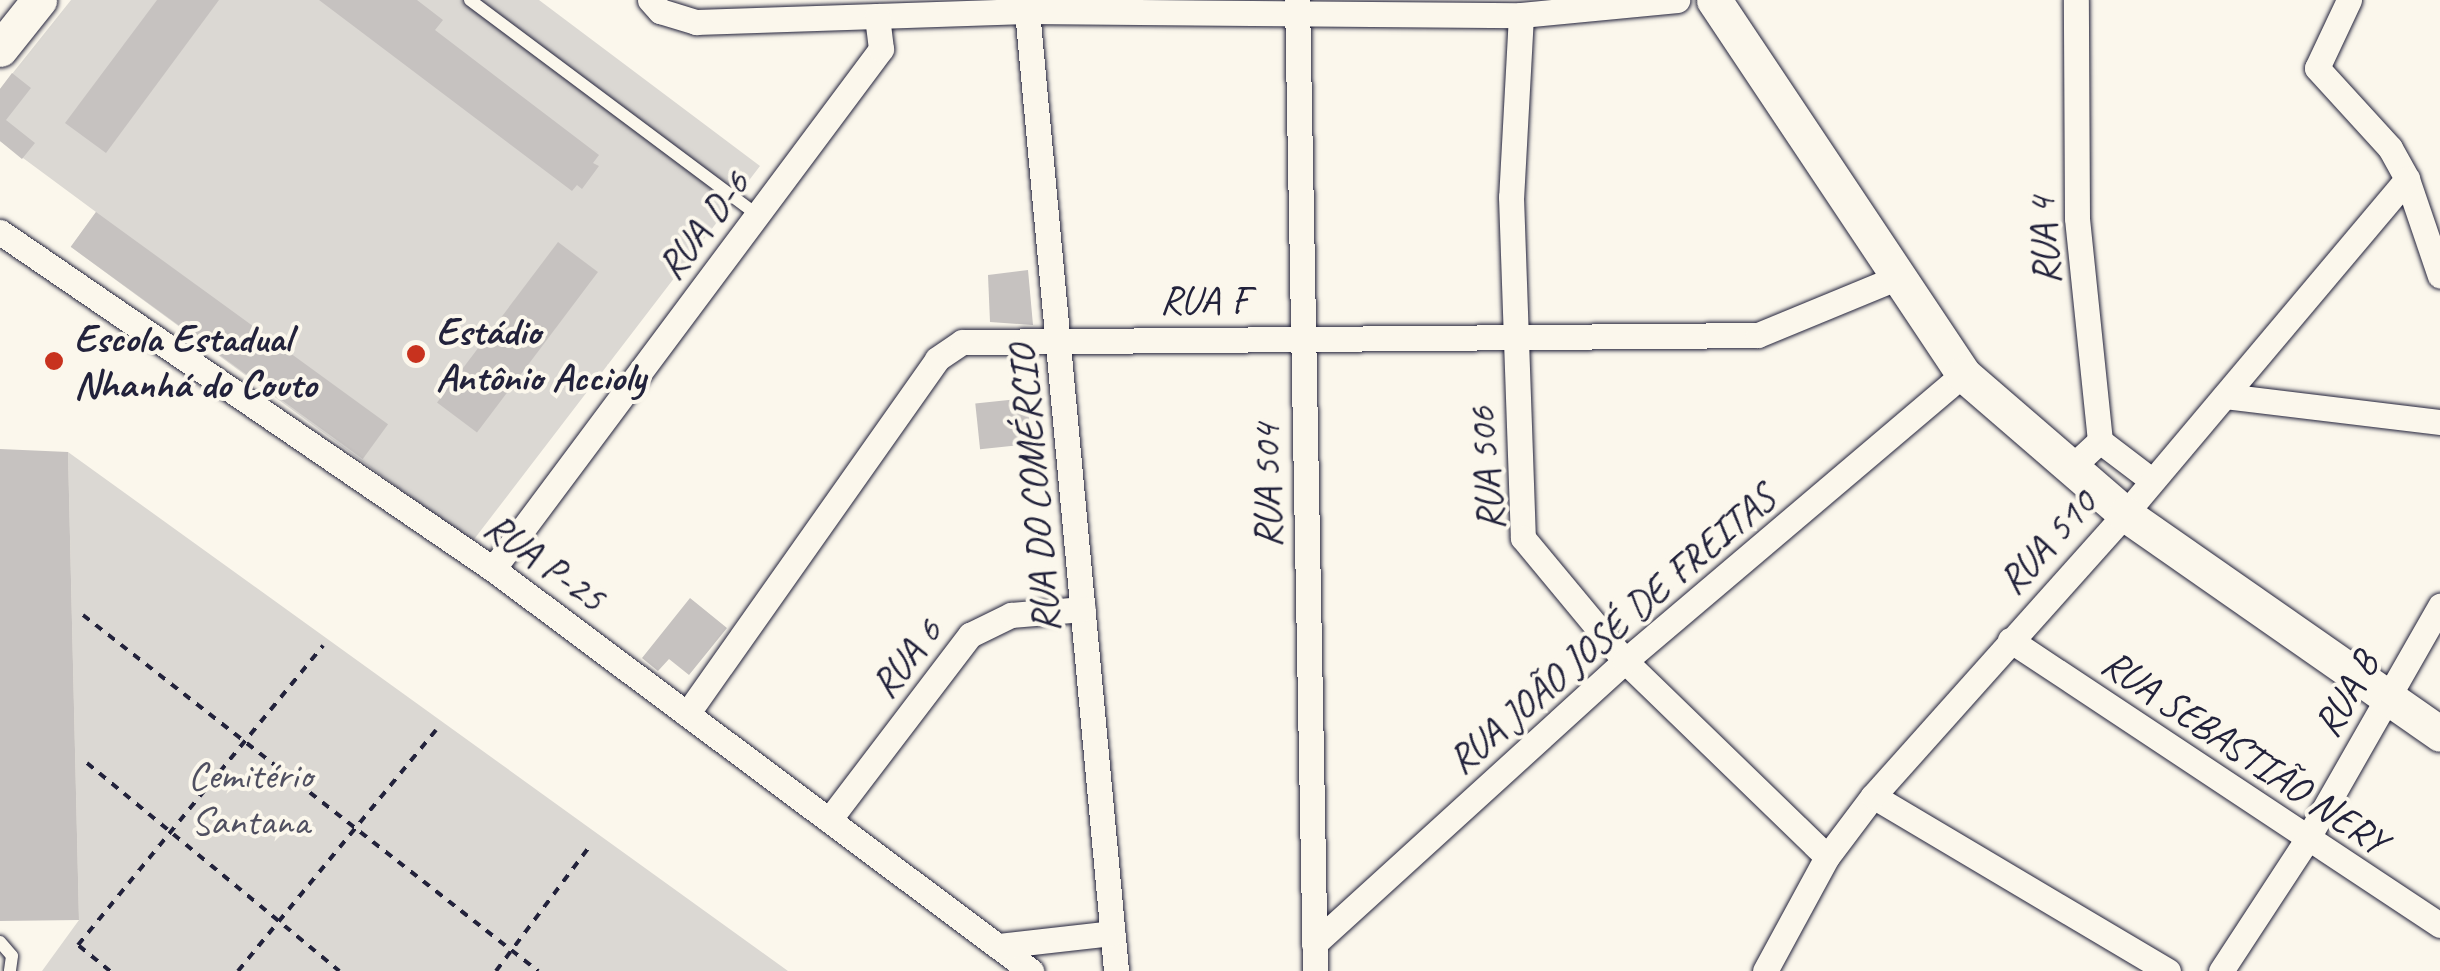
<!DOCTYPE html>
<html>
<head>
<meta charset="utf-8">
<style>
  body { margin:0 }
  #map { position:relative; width:2440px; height:971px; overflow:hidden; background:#fbf7ec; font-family:Caveat,sans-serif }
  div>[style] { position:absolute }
  .green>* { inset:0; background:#dbd8d3 }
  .building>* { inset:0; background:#c6c2c0; transform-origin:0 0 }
  .path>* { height:4px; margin-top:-2px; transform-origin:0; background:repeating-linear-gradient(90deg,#22223b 0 8px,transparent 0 16px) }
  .roads { filter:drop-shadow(0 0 2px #22223b) drop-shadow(0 0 2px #22223b) }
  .lane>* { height:12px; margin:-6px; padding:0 6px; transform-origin:6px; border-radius:6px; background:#fbf7ec }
  .street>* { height:25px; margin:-12.5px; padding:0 12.5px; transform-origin:12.5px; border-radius:12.5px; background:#fbf7ec }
  .secondary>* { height:35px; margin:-17.5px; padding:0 17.5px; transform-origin:17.5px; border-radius:17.5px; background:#fbf7ec }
  .dots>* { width:28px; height:28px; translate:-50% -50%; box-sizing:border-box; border:5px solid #fbf7ec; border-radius:50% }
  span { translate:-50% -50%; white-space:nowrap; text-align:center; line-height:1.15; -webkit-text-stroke:8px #fbf7ec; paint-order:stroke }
  .street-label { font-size:40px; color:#22223b }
  .poi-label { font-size:40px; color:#22223b; font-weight:700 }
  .left { translate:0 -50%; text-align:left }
  .park-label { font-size:40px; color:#505061 }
</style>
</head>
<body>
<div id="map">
  <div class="green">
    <i style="clip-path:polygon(71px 0,539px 0,760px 166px,472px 542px,71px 247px,96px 212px,0 141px,0 89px)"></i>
    <i style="clip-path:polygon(68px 452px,788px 971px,42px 971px,79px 920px)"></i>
  </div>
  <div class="building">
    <i style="clip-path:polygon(157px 0,219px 0,106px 153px,65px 123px)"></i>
    <i style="clip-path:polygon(319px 0,417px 0,443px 20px,435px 30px,599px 155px,593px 163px,599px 166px,582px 189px,577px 185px,572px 191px)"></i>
    <i style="clip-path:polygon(12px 73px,31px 88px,6px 120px,35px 143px,22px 159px,0 141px,0 89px)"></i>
    <i style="left:96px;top:212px;width:361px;height:43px;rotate:36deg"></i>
    <i style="left:558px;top:242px;width:50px;height:201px;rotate:37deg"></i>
    <i style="clip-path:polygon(1028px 270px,1033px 325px,990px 322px,988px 275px)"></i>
    <i style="left:1027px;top:398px;width:46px;height:52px;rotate:84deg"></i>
    <i style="clip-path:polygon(0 449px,68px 452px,79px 920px,0 921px)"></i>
    <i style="clip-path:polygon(690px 598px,727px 628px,689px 675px,669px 659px,658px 671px,642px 658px)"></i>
  </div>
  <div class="path">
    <i style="left:83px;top:615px;width:578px;rotate:38.04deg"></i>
    <i style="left:87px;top:763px;width:327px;rotate:39.5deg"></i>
    <i style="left:110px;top:971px;width:41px;rotate:-140.9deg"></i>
    <i style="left:78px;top:945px;width:387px;rotate:-50.7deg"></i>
    <i style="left:238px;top:971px;width:312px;rotate:-50.6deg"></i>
    <i style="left:496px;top:971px;width:156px;rotate:-53.1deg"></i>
  </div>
  <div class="roads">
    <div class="lane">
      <i style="left:470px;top:0;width:359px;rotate:36.8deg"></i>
      <i style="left:0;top:942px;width:18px;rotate:49deg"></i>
      <i style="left:12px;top:956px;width:15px;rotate:98deg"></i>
    </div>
    <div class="street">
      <i style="left:650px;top:0;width:15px;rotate:48deg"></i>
      <i style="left:660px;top:11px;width:38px;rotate:17deg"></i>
      <i style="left:696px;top:22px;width:331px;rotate:-1.9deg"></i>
      <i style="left:1027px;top:11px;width:494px;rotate:0.5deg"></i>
      <i style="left:1521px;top:15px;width:157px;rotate:-5.5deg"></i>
      <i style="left:1026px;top:0;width:975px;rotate:84.7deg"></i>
      <i style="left:1297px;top:0;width:971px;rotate:88.94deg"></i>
      <i style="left:2349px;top:0;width:75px;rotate:115.2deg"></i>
      <i style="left:2317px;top:68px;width:108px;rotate:47.6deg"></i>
      <i style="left:2390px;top:148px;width:35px;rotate:61deg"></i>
      <i style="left:2407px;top:179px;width:102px;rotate:71.2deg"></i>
      <i style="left:1521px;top:15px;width:182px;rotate:93.1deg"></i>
      <i style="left:1511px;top:197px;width:341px;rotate:88deg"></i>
      <i style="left:1523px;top:538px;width:160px;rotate:50.3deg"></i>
      <i style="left:1625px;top:661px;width:281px;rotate:44.1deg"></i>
      <i style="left:0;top:232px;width:597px;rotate:34.36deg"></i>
      <i style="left:493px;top:569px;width:672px;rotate:36.77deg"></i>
      <i style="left:2225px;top:396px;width:217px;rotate:6.9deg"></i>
      <i style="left:2100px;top:441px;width:63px;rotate:37.2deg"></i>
      <i style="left:2074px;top:465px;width:35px;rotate:-43deg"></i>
      <i style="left:2100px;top:441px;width:224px;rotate:-95.9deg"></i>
      <i style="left:2077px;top:218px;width:218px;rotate:-90.3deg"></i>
      <i style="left:493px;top:569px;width:649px;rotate:-53.27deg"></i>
      <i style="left:881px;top:49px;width:33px;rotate:-97deg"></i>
      <i style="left:2010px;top:640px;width:516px;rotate:33.54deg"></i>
      <i style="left:687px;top:714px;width:434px;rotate:-54.8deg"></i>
      <i style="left:937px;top:359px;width:30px;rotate:-34deg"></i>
      <i style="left:962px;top:342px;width:796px;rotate:-0.5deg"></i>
      <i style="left:1758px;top:335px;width:152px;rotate:-22.4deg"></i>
      <i style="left:1873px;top:796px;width:343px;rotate:30.7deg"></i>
      <i style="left:829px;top:820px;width:233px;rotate:-52.7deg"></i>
      <i style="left:970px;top:635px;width:46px;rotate:-26deg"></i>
      <i style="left:1011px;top:615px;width:72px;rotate:-4.8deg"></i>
      <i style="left:1314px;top:944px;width:420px;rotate:-42.3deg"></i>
      <i style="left:1625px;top:661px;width:443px;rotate:-40.3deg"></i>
      <i style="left:998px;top:946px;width:115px;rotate:-6.5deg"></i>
      <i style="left:1765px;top:971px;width:130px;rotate:-61.5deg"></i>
      <i style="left:1827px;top:857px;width:76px;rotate:-53deg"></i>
      <i style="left:1873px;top:796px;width:378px;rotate:-48.2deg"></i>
      <i style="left:2125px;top:514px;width:438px;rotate:-49.9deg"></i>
      <i style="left:2221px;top:971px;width:155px;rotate:-56.8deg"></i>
      <i style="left:2306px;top:841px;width:271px;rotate:-60.3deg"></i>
    </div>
    <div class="secondary">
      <i style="left:1714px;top:0;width:449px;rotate:56.3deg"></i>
      <i style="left:1963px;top:374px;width:214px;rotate:40.8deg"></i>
      <i style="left:2125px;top:514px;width:384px;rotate:34.9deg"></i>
      <i style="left:0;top:49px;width:63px;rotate:-51.5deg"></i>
    </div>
  </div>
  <div class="dots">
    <i style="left:416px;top:354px;background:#c8321e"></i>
    <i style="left:54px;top:361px;background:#c8321e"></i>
  </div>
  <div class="street-label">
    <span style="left:703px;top:225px;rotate:-53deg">RUA D-6</span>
    <span style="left:2044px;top:241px;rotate:-94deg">RUA 4</span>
    <span style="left:1204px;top:300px">RUA F</span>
    <span style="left:1486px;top:469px;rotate:-95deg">RUA 506</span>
    <span style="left:1267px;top:486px;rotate:-91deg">RUA 504</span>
    <span style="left:1034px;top:489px;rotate:-95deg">RUA DO COMÉRCIO</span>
    <span style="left:2047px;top:542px;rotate:-48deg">RUA 510</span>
    <span style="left:545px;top:562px;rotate:36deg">RUA P-25</span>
    <span style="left:1611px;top:629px;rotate:-41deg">RUA JOÃO JOSÉ DE FREITAS</span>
    <span style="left:906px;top:658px;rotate:-52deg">RUA 6</span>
    <span style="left:2346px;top:694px;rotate:-60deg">RUA B</span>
    <span style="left:2245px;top:752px;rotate:34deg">RUA SEBASTIÃO NERY</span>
  </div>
  <div class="poi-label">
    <span class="left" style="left:436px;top:354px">Estádio<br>Antônio Accioly</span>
    <span class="left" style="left:74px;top:361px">Escola Estadual<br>Nhanhá do Couto</span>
  </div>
  <div class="park-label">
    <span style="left:250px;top:798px">Cemitério<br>Santana</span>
  </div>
</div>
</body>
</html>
